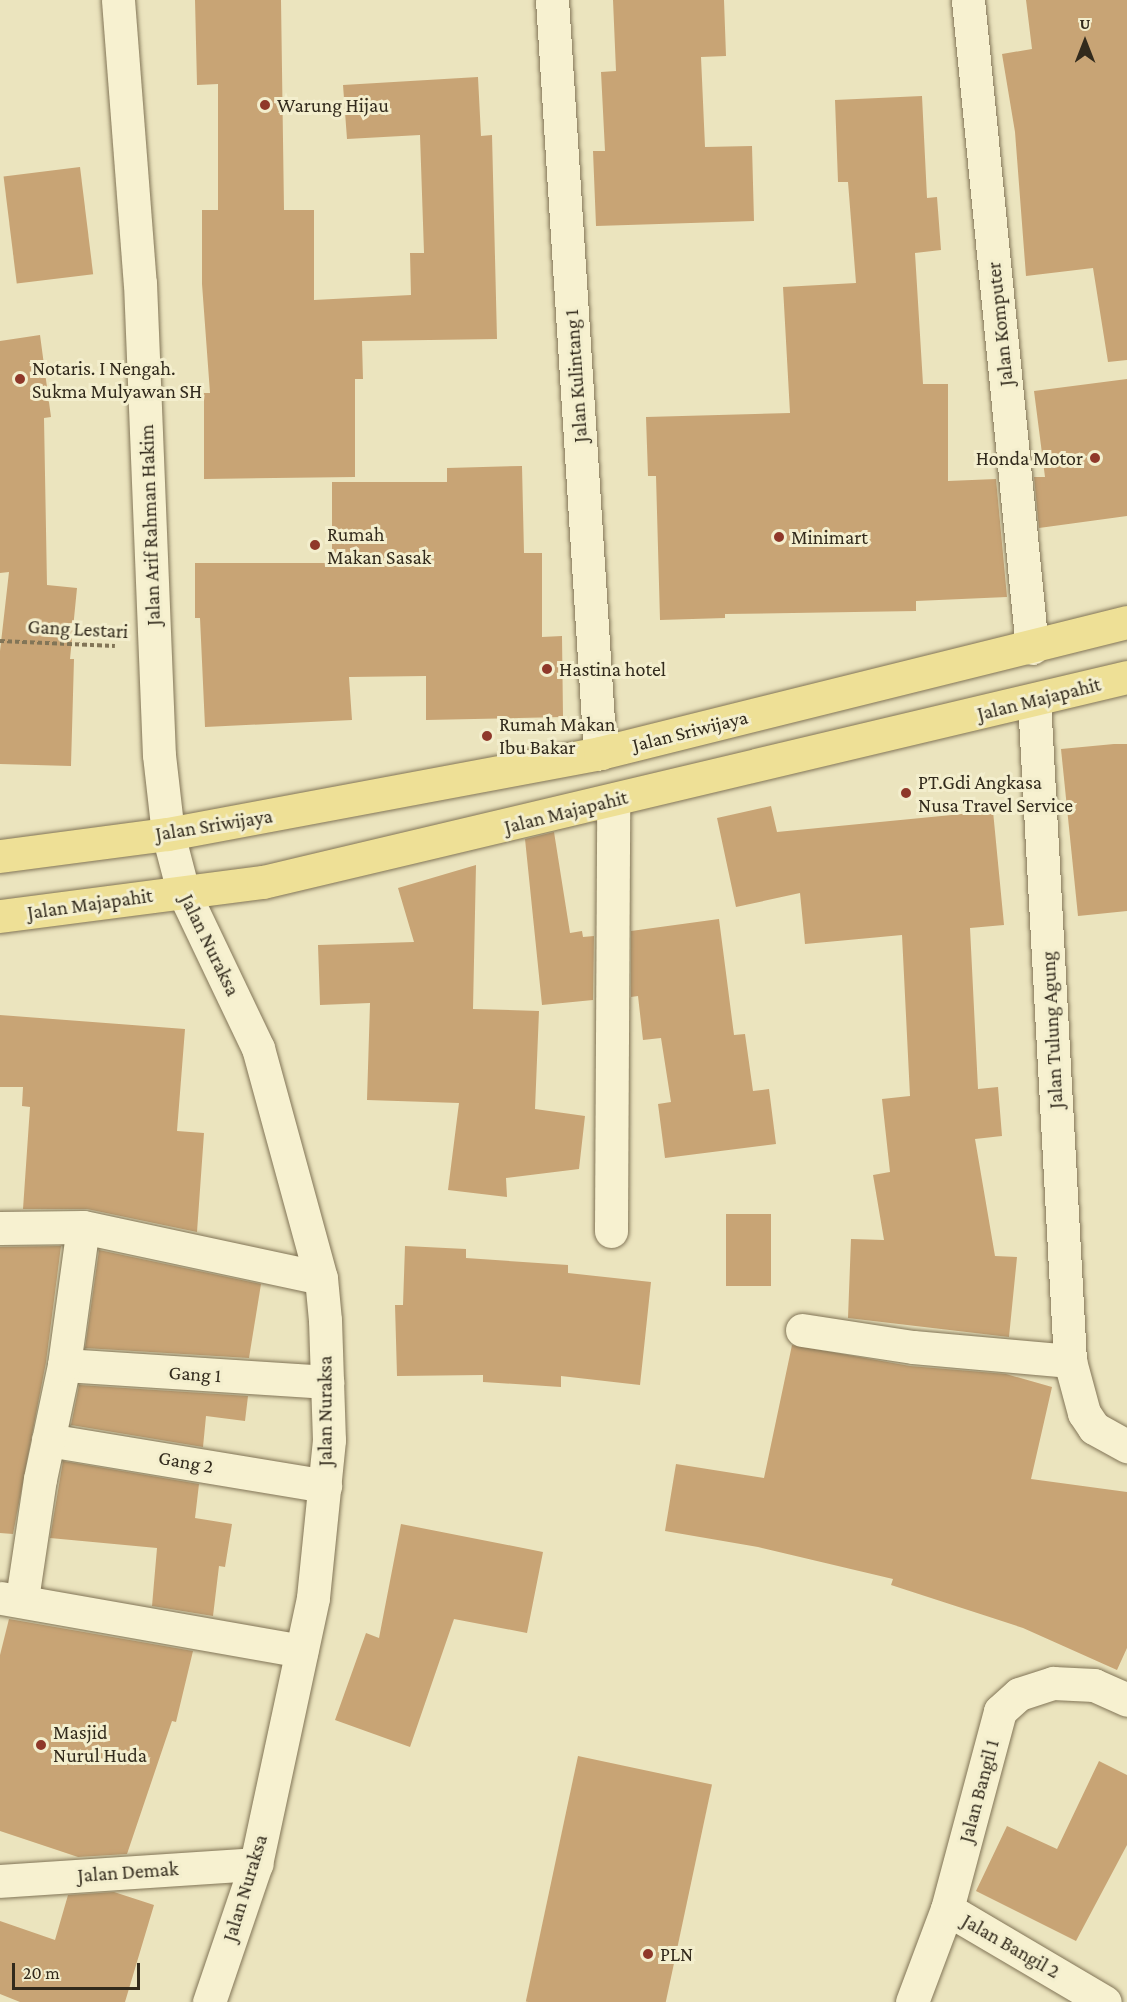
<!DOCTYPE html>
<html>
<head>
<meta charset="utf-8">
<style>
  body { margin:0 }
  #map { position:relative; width:1127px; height:2002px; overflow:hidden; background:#ebe4be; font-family:"Crimson Pro",serif }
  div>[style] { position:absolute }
  .building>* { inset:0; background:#c8a475; transform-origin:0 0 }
  .path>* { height:4px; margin-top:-2px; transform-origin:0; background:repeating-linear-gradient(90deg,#827557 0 4.5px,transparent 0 7.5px) }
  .roads { filter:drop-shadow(0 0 2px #827557) drop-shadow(0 0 2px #827557) }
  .street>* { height:33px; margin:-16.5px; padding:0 16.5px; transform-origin:16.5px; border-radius:16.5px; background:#f7f1d0 }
  .secondary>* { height:33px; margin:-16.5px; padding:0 16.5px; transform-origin:16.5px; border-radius:16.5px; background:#f7f1d0 }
  .primary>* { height:33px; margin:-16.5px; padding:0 16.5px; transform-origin:16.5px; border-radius:16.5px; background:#eee096 }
  .dots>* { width:16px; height:16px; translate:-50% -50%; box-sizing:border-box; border:3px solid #f3eecd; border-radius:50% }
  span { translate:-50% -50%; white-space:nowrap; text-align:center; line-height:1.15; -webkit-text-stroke:6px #f3eecd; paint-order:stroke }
  .poi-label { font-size:20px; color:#322a1c }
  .left { translate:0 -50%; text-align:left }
  .right { translate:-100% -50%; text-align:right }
  .street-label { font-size:20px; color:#322a1c }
  .north { position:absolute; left:1055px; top:12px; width:60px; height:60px; -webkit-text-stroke:4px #f3eecd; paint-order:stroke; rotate:0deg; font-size:16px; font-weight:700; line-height:24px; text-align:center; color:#322a1c }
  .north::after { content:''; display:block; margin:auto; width:21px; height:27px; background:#322a1c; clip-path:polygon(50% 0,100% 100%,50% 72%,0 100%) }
  .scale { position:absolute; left:12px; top:1963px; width:128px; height:27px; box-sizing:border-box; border:3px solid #322a1c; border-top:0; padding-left:8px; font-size:18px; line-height:21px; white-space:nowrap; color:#322a1c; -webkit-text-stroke:4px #f3eecd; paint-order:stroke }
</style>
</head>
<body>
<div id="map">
  <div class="building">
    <i style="clip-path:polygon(195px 0,281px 0,284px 210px,314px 210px,314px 300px,411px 295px,410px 253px,424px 253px,420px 135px,347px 139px,343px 85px,478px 77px,481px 136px,492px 135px,497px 339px,362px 341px,363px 379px,355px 379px,355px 477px,204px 479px,204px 393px,210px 393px,202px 284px,202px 210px,218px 210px,218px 84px,197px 85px)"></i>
    <i style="clip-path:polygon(613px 0,724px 0,726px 56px,701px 57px,705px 147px,752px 146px,754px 221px,596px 226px,593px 151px,605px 151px,601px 72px,616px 71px)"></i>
    <i style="clip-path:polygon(1026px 0,1127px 0,1127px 360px,1108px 362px,1093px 268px,1026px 276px,1015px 132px,1002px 54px,1032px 49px)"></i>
    <i style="clip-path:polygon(922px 96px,927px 198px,937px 197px,941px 250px,915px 253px,923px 384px,948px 384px,948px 481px,996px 479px,1007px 597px,916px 601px,916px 611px,725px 614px,725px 618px,660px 620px,656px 476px,648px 476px,646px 417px,790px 413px,783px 287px,856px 283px,848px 182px,838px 182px,835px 100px)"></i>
    <i style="left:80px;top:167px;width:108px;height:77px;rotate:83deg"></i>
    <i style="clip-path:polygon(40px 335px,51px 417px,44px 418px,47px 585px,77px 588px,70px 659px,74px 659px,71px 766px,0 764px,0 651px,9px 572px,0 573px,0 341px)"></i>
    <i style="clip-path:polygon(1127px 379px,1127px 516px,1039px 528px,1034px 477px,1045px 477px,1034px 391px)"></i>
    <i style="clip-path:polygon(522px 466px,524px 553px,542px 553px,542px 637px,562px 636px,563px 717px,426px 720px,426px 676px,349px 677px,352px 720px,205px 727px,200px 618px,195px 618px,195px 563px,332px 563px,332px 482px,447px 482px,447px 468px)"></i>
    <i style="clip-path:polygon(1114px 744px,1127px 744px,1127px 911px,1078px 916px,1061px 749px)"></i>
    <i style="clip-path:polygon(771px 806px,777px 832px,993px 811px,1004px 925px,970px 928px,978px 1089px,998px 1087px,1002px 1136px,975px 1139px,995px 1256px,1017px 1257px,1009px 1337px,848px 1318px,851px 1239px,884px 1240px,873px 1175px,890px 1172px,882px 1099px,910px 1096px,902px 935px,805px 944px,800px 893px,736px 907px,717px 818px)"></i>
    <i style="clip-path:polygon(554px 832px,570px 933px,582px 931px,583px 937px,594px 936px,593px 1000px,542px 1005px,525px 839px)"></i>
    <i style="clip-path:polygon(476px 865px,473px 1009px,539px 1011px,535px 1109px,585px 1116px,579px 1169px,506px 1178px,507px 1197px,448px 1190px,459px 1103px,367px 1100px,370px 1003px,320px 1005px,318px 945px,414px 942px,398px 888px)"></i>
    <i style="clip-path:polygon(719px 919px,734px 1035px,745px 1034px,753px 1091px,769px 1089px,776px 1144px,665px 1158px,658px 1104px,671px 1102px,661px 1038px,643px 1040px,638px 996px,631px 997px,631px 931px)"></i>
    <i style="clip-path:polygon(0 1015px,185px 1029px,177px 1131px,204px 1133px,197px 1232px,87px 1209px,23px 1209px,30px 1107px,22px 1106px,23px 1087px,0 1087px)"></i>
    <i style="left:726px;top:1214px;width:45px;height:72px"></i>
    <i style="clip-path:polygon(61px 1246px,46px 1362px,13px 1534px,0 1533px,0 1247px)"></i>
    <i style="clip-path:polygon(405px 1246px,466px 1249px,466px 1258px,568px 1265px,568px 1273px,651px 1282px,640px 1385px,561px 1376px,561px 1387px,483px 1382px,483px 1375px,397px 1376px,395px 1305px,403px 1305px)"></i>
    <i style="clip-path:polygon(99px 1250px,261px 1284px,249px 1358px,85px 1348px)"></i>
    <i style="clip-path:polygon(792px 1345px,910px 1366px,1006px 1374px,1052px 1387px,1031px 1479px,1127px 1492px,1127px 1648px,1117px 1670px,1023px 1628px,891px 1585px,893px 1579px,758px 1547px,665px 1531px,676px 1464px,764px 1478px)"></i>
    <i style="clip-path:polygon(79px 1385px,248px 1396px,245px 1421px,206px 1416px,203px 1447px,71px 1425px)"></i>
    <i style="clip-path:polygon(63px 1461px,199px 1484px,195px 1518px,232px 1524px,225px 1567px,219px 1566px,213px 1616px,152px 1606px,157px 1548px,50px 1538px)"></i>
    <i style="clip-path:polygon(401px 1524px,543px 1552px,527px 1633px,454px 1619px,410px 1747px,335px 1720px,366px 1633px,379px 1638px)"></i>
    <i style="clip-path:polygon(9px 1619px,193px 1651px,176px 1722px,172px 1721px,127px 1854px,78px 1857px,0 1831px,0 1655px)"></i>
    <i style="left:578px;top:1756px;width:137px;height:251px;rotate:12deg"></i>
    <i style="clip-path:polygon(1099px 1761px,1127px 1775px,1127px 1845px,1076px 1941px,976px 1891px,1007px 1826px,1057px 1849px)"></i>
    <i style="clip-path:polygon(114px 1892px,154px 1905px,125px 2002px,20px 2002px,0 1994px,0 1921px,55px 1940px,68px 1895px)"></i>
  </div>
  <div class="path">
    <i style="left:0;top:641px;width:115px;rotate:2.5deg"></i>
  </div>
  <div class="roads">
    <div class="street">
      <i style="left:552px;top:0;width:755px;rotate:86.35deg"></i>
      <i style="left:968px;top:0;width:651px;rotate:84.36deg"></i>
      <i style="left:1034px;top:700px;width:662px;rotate:86.88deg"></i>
      <i style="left:1070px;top:1361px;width:54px;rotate:74.9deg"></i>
      <i style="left:1084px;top:1413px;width:18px;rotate:56deg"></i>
      <i style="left:1094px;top:1428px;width:38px;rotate:29deg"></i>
      <i style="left:0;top:1228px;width:83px;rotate:-0.7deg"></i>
      <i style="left:83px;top:1227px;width:243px;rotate:12.1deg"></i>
      <i style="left:611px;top:1231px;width:430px;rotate:-89.7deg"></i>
      <i style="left:802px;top:1330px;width:112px;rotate:8.7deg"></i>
      <i style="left:913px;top:1347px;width:158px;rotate:5.1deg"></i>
      <i style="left:64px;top:1365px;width:264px;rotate:3.7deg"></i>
      <i style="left:48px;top:1440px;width:281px;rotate:9.4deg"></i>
      <i style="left:1px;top:1598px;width:305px;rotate:10deg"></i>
      <i style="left:22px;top:1599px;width:121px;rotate:-81.5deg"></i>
      <i style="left:40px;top:1479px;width:116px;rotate:-78.1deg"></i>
      <i style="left:64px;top:1365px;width:139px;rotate:-82.2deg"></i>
      <i style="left:0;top:1881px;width:257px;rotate:-3.8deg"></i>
      <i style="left:947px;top:1909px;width:183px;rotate:30.5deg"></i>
      <i style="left:912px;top:2002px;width:99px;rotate:-69.4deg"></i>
      <i style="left:947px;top:1909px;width:205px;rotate:-75deg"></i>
      <i style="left:1000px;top:1711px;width:25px;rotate:-42deg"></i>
      <i style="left:1019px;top:1694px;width:36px;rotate:-18deg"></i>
      <i style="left:1053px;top:1683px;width:41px;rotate:2.8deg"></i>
      <i style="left:1094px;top:1685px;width:36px;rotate:24deg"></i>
    </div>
    <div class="secondary">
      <i style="left:118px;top:0;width:284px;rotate:85.6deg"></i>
      <i style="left:140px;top:283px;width:472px;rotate:87.7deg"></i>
      <i style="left:159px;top:755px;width:80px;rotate:83.5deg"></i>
      <i style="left:168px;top:834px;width:59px;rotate:75.3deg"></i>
      <i style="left:183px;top:891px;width:174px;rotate:64.5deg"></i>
      <i style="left:258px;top:1048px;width:238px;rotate:74.7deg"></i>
      <i style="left:321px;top:1278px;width:42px;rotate:84.6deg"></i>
      <i style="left:325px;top:1320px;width:120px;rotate:88.1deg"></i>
      <i style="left:329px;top:1440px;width:159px;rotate:95.8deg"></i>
      <i style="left:313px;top:1598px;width:272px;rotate:102.1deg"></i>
      <i style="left:256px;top:1864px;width:146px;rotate:108.8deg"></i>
    </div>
    <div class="primary">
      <i style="left:0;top:856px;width:169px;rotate:-7.5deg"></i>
      <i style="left:168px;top:834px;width:440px;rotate:-10.6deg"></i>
      <i style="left:600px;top:753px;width:543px;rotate:-13.96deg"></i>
      <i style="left:0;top:916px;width:265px;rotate:-7.4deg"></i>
      <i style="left:263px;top:882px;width:888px;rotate:-13.35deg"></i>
    </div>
  </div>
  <div class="dots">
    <i style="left:265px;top:105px;background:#8f382a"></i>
    <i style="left:20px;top:379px;background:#8f382a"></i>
    <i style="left:1095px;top:458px;background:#8f382a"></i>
    <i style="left:779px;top:537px;background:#8f382a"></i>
    <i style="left:315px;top:545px;background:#8f382a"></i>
    <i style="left:547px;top:669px;background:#8f382a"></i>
    <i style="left:487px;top:736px;background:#8f382a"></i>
    <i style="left:906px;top:793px;background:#8f382a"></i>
    <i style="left:41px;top:1745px;background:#8f382a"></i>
    <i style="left:648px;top:1954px;background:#8f382a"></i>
  </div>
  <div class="poi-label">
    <span class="left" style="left:277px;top:105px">Warung Hijau</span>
    <span class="left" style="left:32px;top:380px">Notaris. I Nengah.<br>Sukma Mulyawan SH</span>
    <span class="right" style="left:1083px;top:458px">Honda Motor</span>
    <span class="left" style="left:327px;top:546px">Rumah<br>Makan Sasak</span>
    <span class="left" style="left:791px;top:537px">Minimart</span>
    <span class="left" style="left:559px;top:669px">Hastina hotel</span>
    <span class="left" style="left:499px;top:736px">Rumah Makan<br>Ibu Bakar</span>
    <span class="left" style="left:918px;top:794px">PT.Gdi Angkasa<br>Nusa Travel Service</span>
    <span class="left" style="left:53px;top:1744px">Masjid<br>Nurul Huda</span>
    <span class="left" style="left:660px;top:1954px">PLN</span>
  </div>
  <div class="street-label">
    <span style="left:1000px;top:324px;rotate:-96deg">Jalan Komputer</span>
    <span style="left:576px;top:376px;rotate:-94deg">Jalan Kulintang 1</span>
    <span style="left:150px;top:525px;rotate:-92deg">Jalan Arif Rahman Hakim</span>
    <span style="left:78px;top:629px;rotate:3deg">Gang Lestari</span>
    <span style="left:1039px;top:699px;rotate:-14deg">Jalan Majapahit</span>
    <span style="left:690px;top:731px;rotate:-14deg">Jalan Sriwijaya</span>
    <span style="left:566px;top:812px;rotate:-14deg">Jalan Majapahit</span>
    <span style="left:214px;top:825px;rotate:-9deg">Jalan Sriwijaya</span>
    <span style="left:90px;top:904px;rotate:-8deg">Jalan Majapahit</span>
    <span style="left:210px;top:945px;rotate:64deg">Jalan Nuraksa</span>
    <span style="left:1052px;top:1030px;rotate:-93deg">Jalan Tulung Agung</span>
    <span style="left:195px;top:1374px;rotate:4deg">Gang 1</span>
    <span style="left:325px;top:1411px;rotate:-90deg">Jalan Nuraksa</span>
    <span style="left:186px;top:1462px;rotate:10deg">Gang 2</span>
    <span style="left:979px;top:1791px;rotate:-75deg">Jalan Bangil 1</span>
    <span style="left:128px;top:1872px;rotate:-4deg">Jalan Demak</span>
    <span style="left:245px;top:1888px;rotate:-73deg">Jalan Nuraksa</span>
    <span style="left:1011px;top:1946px;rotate:30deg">Jalan Bangil 2</span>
  </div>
  <div class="north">U</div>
  <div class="scale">20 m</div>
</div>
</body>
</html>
